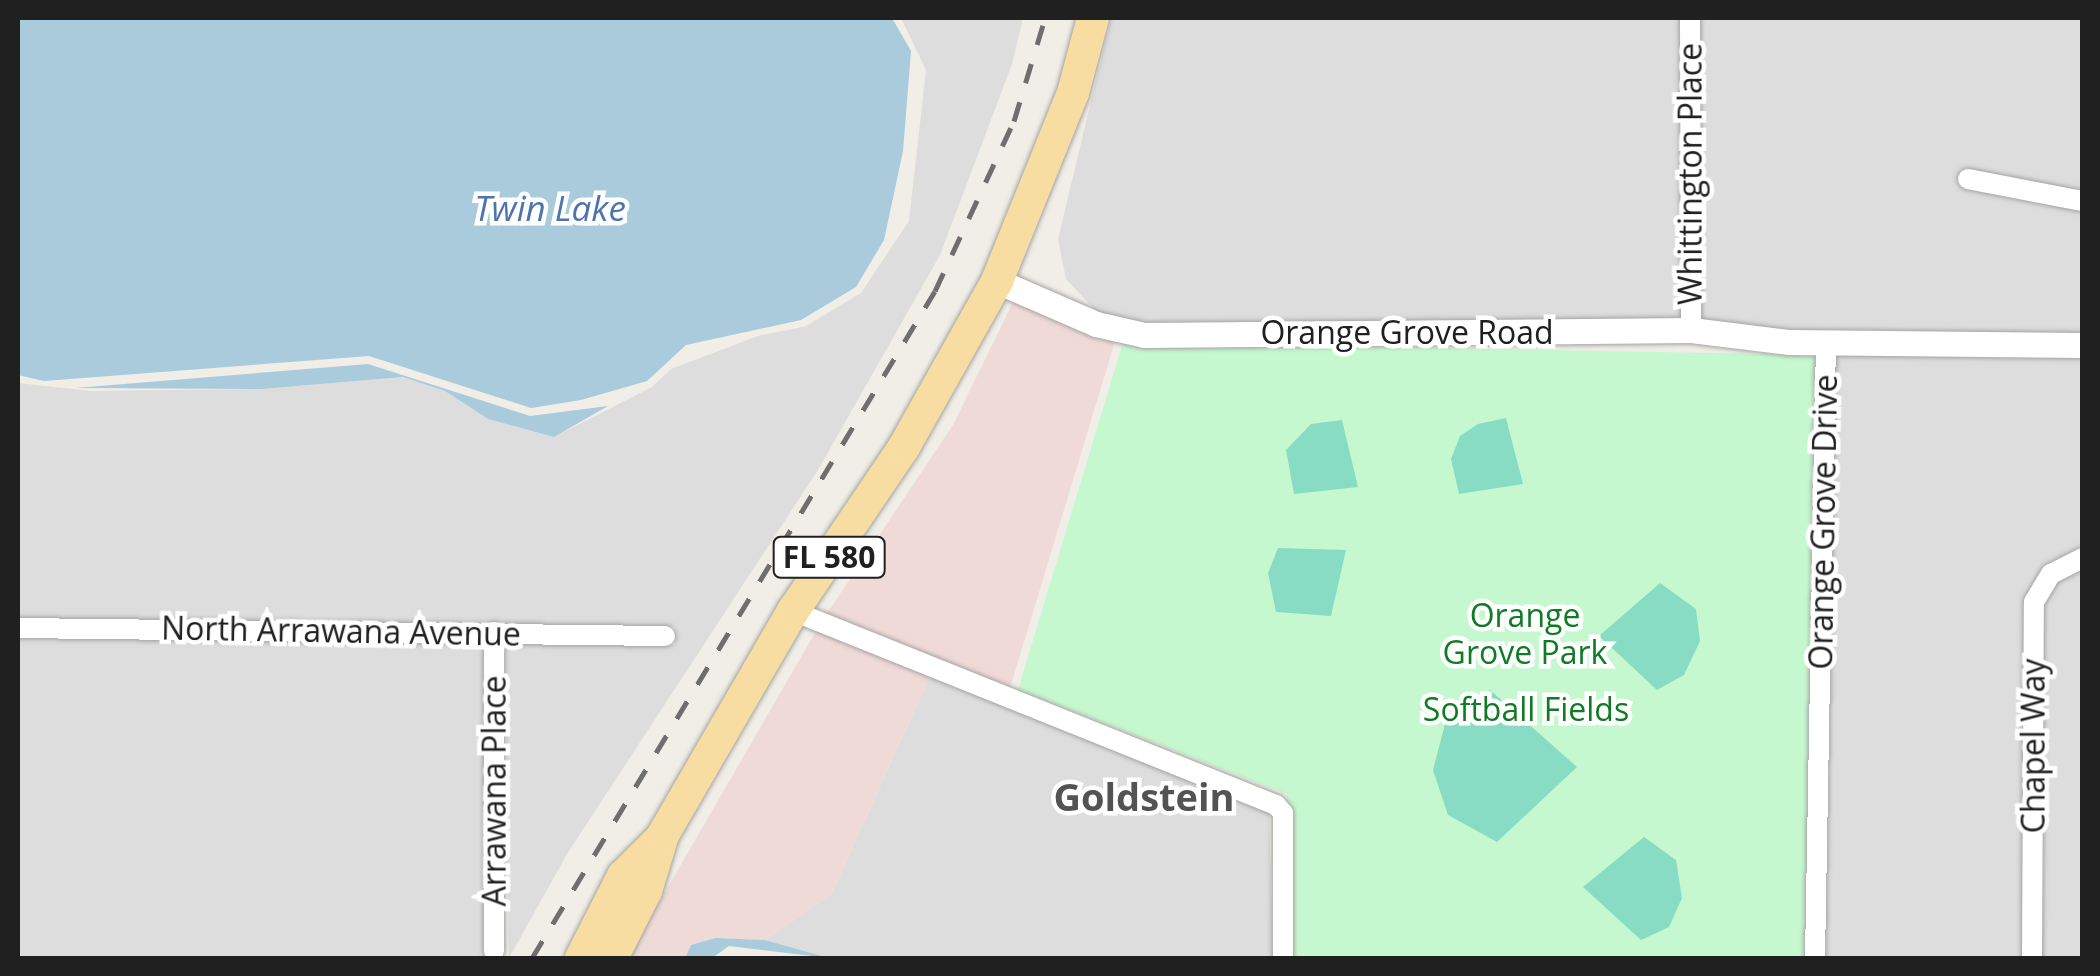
<!DOCTYPE html>
<html>
<head>
<meta charset="utf-8">
<style>
  body { margin:0 }
  #map { position:relative; width:2100px; height:976px; overflow:hidden; background:#f0eee6; font-family:"Open Sans",sans-serif }
  div>[style] { position:absolute }
  .residential>* { inset:0; background:#dedddd; transform-origin:0 0 }
  .commercial>* { inset:0; background:#f0dad7 }
  .park>* { inset:0; background:#c6f8cf }
  .pitch>* { inset:0; background:#88dcc4 }
  .water>* { inset:0; background:#a9cbdc }
  .roads { filter:drop-shadow(0 0 2px #a4a4a4) drop-shadow(0 0 2px #a4a4a4) }
  .minor>* { height:20px; margin:-10px; padding:0 10px; transform-origin:10px; border-radius:10px; background:#fff }
  .tertiary>* { height:25px; margin:-12.5px; padding:0 12.5px; transform-origin:12.5px; border-radius:12.5px; background:#fff }
  .primary>* { height:32px; margin:-16px; padding:0 16px; transform-origin:16px; border-radius:16px; background:#f8dda3 }
  .rail>* { height:5px; margin-top:-2.5px; transform-origin:0; background:repeating-linear-gradient(90deg,#6e6e6e 0 20px,transparent 0 40px) }
  span { translate:-50% -50%; white-space:nowrap; text-align:center; line-height:1.15; -webkit-text-stroke:9px #fff; paint-order:stroke }
  .shield-label span { padding:2px 8px; background:#fff; border:2px solid; border-radius:8px; -webkit-text-stroke-width:0 }
  .shield-label { font-size:30px; color:#202020; font-weight:700 }
  .street-label { font-size:32px; color:#202020 }
  .park-label { font-size:32px; color:#107b24 }
  .water-label { font-size:35px; color:#4f74ac; font-style:italic }
  .quarter-label { font-size:38px; color:#535353; font-weight:700 }
  .frame { position:absolute; inset:0; border:20px solid #202020; pointer-events:none }
</style>
</head>
<body>
<div id="map">
  <div class="residential">
    <i style="clip-path:polygon(901px 18px,1023px 18px,1012px 64px,940px 255px,818px 470px,567px 854px,509px 958px,505px 641px,675px 645px,675px 627px,18px 619px,18px 383px,92px 391px,262px 389px,403px 377px,445px 391px,488px 419px,554px 437px,652px 387px,671px 369px,758px 336px,806px 326px,861px 293px,909px 221px,926px 70px)"></i>
    <i style="clip-path:polygon(1111px 18px,1680px 18px,1681px 321px,1145px 326px,1100px 315px,1066px 279px,1058px 239px)"></i>
    <i style="clip-path:polygon(1700px 18px,2082px 18px,2082px 336px,1790px 333px,1701px 322px)"></i>
    <i style="clip-path:polygon(1836px 351px,2082px 354px,2082px 549px,2046px 566px,2024px 602px,2022px 958px,1826px 958px)"></i>
    <i style="clip-path:polygon(2082px 567px,2082px 958px,2042px 958px,2044px 604px,2059px 580px)"></i>
    <i style="left:18px;top:637px;width:466px;height:321px"></i>
    <i style="clip-path:polygon(930px 676px,1269px 812px,1273px 958px,829px 958px,765px 940px,831px 895px)"></i>
  </div>
  <div class="commercial">
    <i style="clip-path:polygon(1015px 298px,1116px 338px,1010px 688px,826px 615px,953px 425px)"></i>
    <i style="clip-path:polygon(816px 631px,930px 676px,831px 895px,765px 940px,715px 938px,691px 945px,685px 958px,627px 958px)"></i>
  </div>
  <div class="park">
    <i style="clip-path:polygon(1123px 342px,1815px 355px,1807px 958px,1287px 958px,1287px 794px,1018px 690px)"></i>
  </div>
  <div class="pitch">
    <i style="clip-path:polygon(1506px 418px,1523px 484px,1459px 494px,1451px 459px,1460px 436px,1478px 424px)"></i>
    <i style="clip-path:polygon(1342px 420px,1358px 487px,1294px 494px,1286px 450px,1311px 424px)"></i>
    <i style="clip-path:polygon(1278px 548px,1346px 550px,1331px 616px,1276px 612px,1268px 573px)"></i>
    <i style="clip-path:polygon(1660px 583px,1696px 609px,1700px 641px,1684px 675px,1657px 690px,1599px 636px)"></i>
    <i style="clip-path:polygon(1490px 690px,1577px 767px,1497px 842px,1448px 815px,1433px 770px,1445px 724px)"></i>
    <i style="clip-path:polygon(1644px 837px,1676px 860px,1682px 898px,1669px 927px,1641px 940px,1583px 887px)"></i>
  </div>
  <div class="water">
    <i style="clip-path:polygon(18px 18px,892px 18px,911px 51px,903px 151px,884px 240px,856px 287px,801px 320px,686px 345px,647px 381px,581px 400px,531px 408px,369px 356px,44px 381px,18px 375px)"></i>
    <i style="clip-path:polygon(368px 364px,530px 416px,608px 406px,554px 437px,488px 419px,445px 391px,403px 377px,262px 389px,75px 388px)"></i>
    <i style="clip-path:polygon(715px 938px,765px 940px,829px 958px,729px 946px,712px 958px,685px 958px,691px 945px)"></i>
  </div>
  <div class="roads">
    <div class="minor">
      <i style="left:1690px;top:18px;width:312px;rotate:89.8deg"></i>
      <i style="left:1968px;top:179px;width:116px;rotate:10.9deg"></i>
      <i style="left:793px;top:611px;width:521px;rotate:21.88deg"></i>
      <i style="left:1276px;top:805px;width:11px;rotate:49deg"></i>
      <i style="left:1283px;top:813px;width:145px;rotate:90deg"></i>
      <i style="left:18px;top:628px;width:647px;rotate:0.71deg"></i>
      <i style="left:494px;top:951px;width:319px;rotate:-90deg"></i>
      <i style="left:1815px;top:958px;width:616px;rotate:-88.98deg"></i>
      <i style="left:2032px;top:958px;width:356px;rotate:-89.7deg"></i>
      <i style="left:2034px;top:602px;width:33px;rotate:-59deg"></i>
      <i style="left:2051px;top:574px;width:35px;rotate:-27deg"></i>
    </div>
    <div class="tertiary">
      <i style="left:997px;top:281px;width:108px;rotate:23.5deg"></i>
      <i style="left:1096px;top:324px;width:49px;rotate:12.9deg"></i>
      <i style="left:1144px;top:335px;width:547px;rotate:-0.52deg"></i>
      <i style="left:1691px;top:330px;width:99px;rotate:7deg"></i>
      <i style="left:1789px;top:342px;width:293px;rotate:0.6deg"></i>
    </div>
    <div class="primary">
      <i style="left:581px;top:958px;width:92px;rotate:-62.9deg"></i>
      <i style="left:623px;top:876px;width:52px;rotate:-45deg"></i>
      <i style="left:612px;top:958px;width:75px;rotate:-63.1deg"></i>
      <i style="left:646px;top:891px;width:59px;rotate:-73.1deg"></i>
      <i style="left:663px;top:835px;width:259px;rotate:-59.9deg"></i>
      <i style="left:793px;top:611px;width:198px;rotate:-55.9deg"></i>
      <i style="left:904px;top:447px;width:190px;rotate:-60.7deg"></i>
      <i style="left:997px;top:281px;width:203px;rotate:-68deg"></i>
      <i style="left:1073px;top:93px;width:78px;rotate:-75.1deg"></i>
    </div>
  </div>
  <div class="rail">
    <i style="left:532px;top:958px;width:779px;rotate:-58.86deg"></i>
    <i style="left:935px;top:291px;width:187px;rotate:-65.1deg"></i>
    <i style="left:1014px;top:121px;width:108px;rotate:-73.2deg"></i>
  </div>
  <div class="shield-label">
    <span style="left:829px;top:557px">FL 580</span>
  </div>
  <div class="street-label">
    <span style="left:1690px;top:174px;rotate:-90deg">Whittington Place</span>
    <span style="left:1407px;top:332px">Orange Grove Road</span>
    <span style="left:1823px;top:522px;rotate:-89deg">Orange Grove Drive</span>
    <span style="left:341px;top:631px;rotate:1deg">North Arrawana Avenue</span>
    <span style="left:2033px;top:746px;rotate:-90deg">Chapel Way</span>
    <span style="left:494px;top:791px;rotate:-90deg">Arrawana Place</span>
  </div>
  <div class="park-label">
    <span style="left:1525px;top:634px">Orange<br>Grove Park</span>
    <span style="left:1526px;top:709px">Softball Fields</span>
  </div>
  <div class="water-label">
    <span style="left:550px;top:208px">Twin Lake</span>
  </div>
  <div class="quarter-label">
    <span style="left:1144px;top:797px">Goldstein</span>
  </div>
  <div class="frame"></div>
</div>
</body>
</html>
